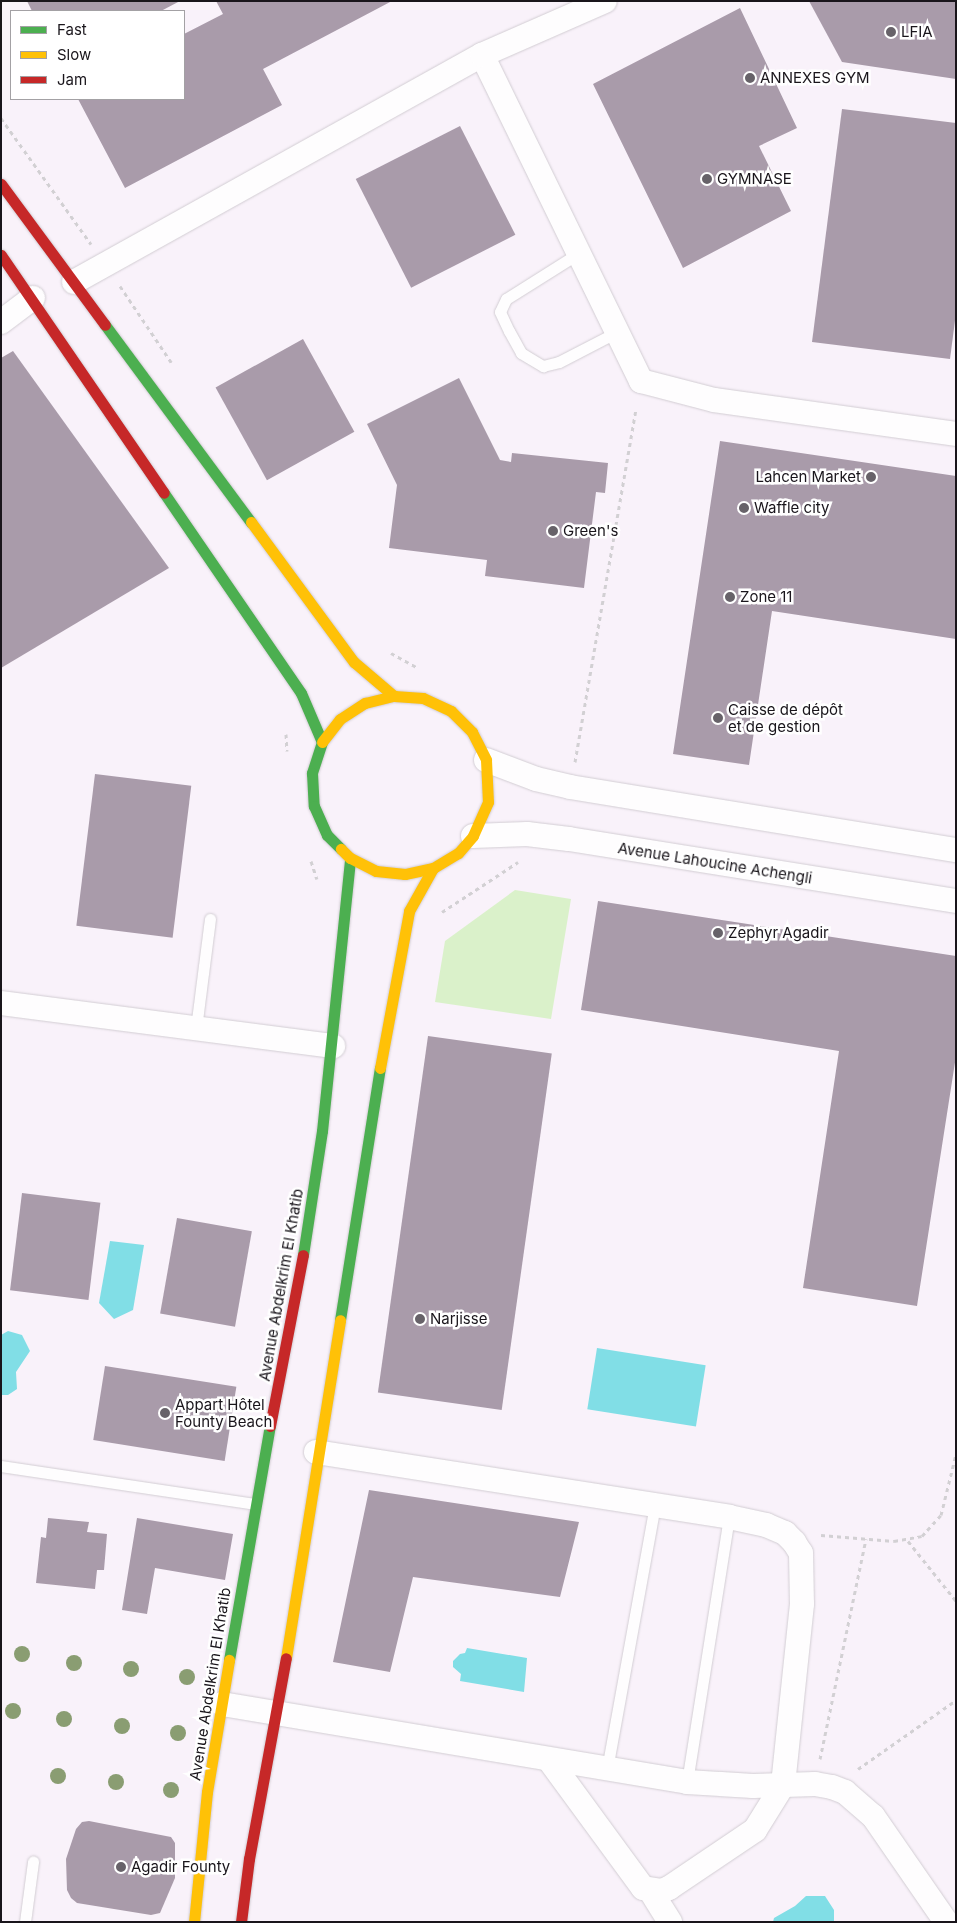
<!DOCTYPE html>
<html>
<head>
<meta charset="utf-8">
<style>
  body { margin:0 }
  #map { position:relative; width:957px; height:1923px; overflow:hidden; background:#f9f2fa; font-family:Inter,sans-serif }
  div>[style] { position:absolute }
  .green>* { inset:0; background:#daf1ca }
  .water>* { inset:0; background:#81dee6; transform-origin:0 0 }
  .building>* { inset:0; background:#a99baa; transform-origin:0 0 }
  .path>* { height:3px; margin-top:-1.5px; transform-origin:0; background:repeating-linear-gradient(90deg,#d2d0d3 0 4px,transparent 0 8px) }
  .roads { filter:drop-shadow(0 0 1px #d2cdd3) drop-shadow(0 0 1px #d2cdd3) }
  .lane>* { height:11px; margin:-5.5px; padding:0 5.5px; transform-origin:5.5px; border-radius:5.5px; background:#fefdfe }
  .street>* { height:24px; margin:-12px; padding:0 12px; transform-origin:12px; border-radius:12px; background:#fefdfe }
  .fast>* { height:11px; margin:-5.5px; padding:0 5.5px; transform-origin:5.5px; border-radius:5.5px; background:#4caf50 }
  .slow>* { height:11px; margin:-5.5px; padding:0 5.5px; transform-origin:5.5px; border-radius:5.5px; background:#ffc107 }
  .jam>* { height:11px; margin:-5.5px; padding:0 5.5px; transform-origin:5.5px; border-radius:5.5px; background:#c62828 }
  .trees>* { width:16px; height:16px; margin:-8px; border-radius:50%; background:#8a9d72 }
  .dots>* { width:14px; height:14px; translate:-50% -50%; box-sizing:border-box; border:2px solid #fff; border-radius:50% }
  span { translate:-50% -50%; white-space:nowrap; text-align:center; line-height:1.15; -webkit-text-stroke:5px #fff; paint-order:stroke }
  .poi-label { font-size:15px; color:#19151b }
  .left { translate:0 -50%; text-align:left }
  .right { translate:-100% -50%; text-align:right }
  .street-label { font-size:15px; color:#19151b }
  .frame { position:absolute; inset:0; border:2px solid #19151b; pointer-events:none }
  .legend { position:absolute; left:10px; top:10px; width:175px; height:90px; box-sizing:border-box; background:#fff; border:1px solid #a3a1a4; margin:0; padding:6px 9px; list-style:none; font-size:15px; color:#19151b }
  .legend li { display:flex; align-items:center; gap:10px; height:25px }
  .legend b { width:25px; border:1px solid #a3a1a4 }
</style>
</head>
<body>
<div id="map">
  <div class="green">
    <i style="clip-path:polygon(515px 890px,571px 899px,551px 1019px,435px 1002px,445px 941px)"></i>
  </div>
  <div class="water">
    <i style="clip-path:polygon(110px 1241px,144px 1245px,133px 1310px,114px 1319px,99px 1303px)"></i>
    <i style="clip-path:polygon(8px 1331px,22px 1335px,30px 1351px,16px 1372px,17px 1389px,8px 1395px,1px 1395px,1px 1335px)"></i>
    <i style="left:597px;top:1348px;width:110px;height:62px;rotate:9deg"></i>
    <i style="clip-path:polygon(467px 1648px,527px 1658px,524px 1692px,460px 1681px,461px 1674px,453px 1667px,453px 1661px,460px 1654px,465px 1653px)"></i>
    <i style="clip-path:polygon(806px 1896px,825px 1896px,834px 1910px,834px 1922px,773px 1922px,774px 1918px,795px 1906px)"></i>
  </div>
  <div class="building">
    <i style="clip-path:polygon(27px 1px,180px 1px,161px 11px,32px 11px)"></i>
    <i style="clip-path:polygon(216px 1px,392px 1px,263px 69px,282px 105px,125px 188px,78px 99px,184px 99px,184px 34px,223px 14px)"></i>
    <i style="clip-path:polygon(809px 1px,956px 1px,956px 79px,842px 62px)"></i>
    <i style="clip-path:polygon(740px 8px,797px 128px,759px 146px,791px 211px,683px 268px,593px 84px)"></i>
    <i style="clip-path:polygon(842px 109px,956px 123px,956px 313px,950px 359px,812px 342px)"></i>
    <i style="left:460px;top:126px;width:122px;height:117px;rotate:63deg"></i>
    <i style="left:303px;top:339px;width:106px;height:100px;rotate:61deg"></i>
    <i style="clip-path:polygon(13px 351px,169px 568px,1px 668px,1px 358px)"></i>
    <i style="clip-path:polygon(459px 378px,500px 460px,511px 462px,512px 453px,608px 463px,605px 493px,596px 492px,584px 588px,485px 576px,487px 560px,389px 548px,397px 485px,367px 424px)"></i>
    <i style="clip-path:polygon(720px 441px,956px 476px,956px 639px,772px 611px,749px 765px,673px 754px)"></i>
    <i style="left:95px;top:774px;width:97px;height:153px;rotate:7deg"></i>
    <i style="clip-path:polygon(598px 901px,956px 956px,956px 1056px,917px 1306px,803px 1288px,839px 1051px,581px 1010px)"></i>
    <i style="left:428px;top:1036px;width:125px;height:360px;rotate:8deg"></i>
    <i style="left:22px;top:1193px;width:79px;height:98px;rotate:7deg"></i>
    <i style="left:177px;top:1218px;width:76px;height:97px;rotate:10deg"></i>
    <i style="left:105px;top:1366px;width:133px;height:75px;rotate:9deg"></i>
    <i style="clip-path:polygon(369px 1490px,579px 1522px,560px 1597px,413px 1577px,390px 1672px,333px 1662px)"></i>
    <i style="clip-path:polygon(48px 1518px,89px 1522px,87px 1532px,107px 1534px,104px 1570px,97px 1570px,95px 1589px,36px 1583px,41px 1537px,46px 1538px)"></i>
    <i style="clip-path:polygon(137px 1518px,233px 1534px,225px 1580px,155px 1568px,147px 1614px,122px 1610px)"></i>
    <i style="clip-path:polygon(89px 1821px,171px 1837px,175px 1843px,175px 1878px,160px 1913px,151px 1915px,77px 1903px,71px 1898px,67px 1890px,66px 1859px,76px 1829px,82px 1822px)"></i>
  </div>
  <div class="path">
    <i style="left:1px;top:118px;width:155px;rotate:54.5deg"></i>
    <i style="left:120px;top:286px;width:92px;rotate:56.1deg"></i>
    <i style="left:391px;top:653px;width:29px;rotate:29deg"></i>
    <i style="left:286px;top:734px;width:17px;rotate:87deg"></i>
    <i style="left:575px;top:762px;width:359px;rotate:-80.2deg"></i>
    <i style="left:311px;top:861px;width:19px;rotate:72deg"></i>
    <i style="left:442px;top:912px;width:91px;rotate:-33.3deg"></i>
    <i style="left:821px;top:1535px;width:73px;rotate:4.7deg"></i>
    <i style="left:894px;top:1541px;width:28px;rotate:-10deg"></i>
    <i style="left:922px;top:1536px;width:28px;rotate:-48deg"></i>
    <i style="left:941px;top:1515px;width:63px;rotate:-76.2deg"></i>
    <i style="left:908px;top:1541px;width:77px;rotate:51.3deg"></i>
    <i style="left:820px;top:1759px;width:225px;rotate:-78.2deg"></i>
    <i style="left:858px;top:1769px;width:120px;rotate:-35.1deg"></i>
  </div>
  <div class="roads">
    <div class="lane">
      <i style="left:579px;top:253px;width:86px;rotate:147.8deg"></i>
      <i style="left:506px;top:299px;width:14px;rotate:115deg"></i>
      <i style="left:500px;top:312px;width:21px;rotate:65deg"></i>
      <i style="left:509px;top:331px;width:25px;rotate:61deg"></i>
      <i style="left:521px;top:353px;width:26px;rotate:31deg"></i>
      <i style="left:543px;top:366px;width:16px;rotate:-14deg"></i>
      <i style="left:559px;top:362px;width:65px;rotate:-27.3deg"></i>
      <i style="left:196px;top:1028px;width:110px;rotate:-82.7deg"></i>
      <i style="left:1px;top:1466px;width:256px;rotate:8.5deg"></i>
      <i style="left:607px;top:1769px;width:268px;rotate:-79.7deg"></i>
      <i style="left:687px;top:1782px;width:268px;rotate:-81deg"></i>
      <i style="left:25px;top:1922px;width:61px;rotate:-82.4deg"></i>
    </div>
    <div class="street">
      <i style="left:482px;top:55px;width:363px;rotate:64deg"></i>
      <i style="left:641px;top:381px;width:75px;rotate:14.6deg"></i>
      <i style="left:714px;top:400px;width:244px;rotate:8deg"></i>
      <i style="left:74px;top:282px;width:467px;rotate:-29.1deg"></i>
      <i style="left:482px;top:55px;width:134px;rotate:-23.7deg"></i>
      <i style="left:1px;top:322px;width:40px;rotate:-37deg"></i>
      <i style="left:486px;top:760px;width:53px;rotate:20.8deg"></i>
      <i style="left:536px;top:779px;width:35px;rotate:13deg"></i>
      <i style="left:570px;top:787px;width:391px;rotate:9.3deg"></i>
      <i style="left:473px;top:836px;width:54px;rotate:-2.1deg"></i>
      <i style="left:527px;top:834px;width:42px;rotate:6.8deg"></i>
      <i style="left:569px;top:839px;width:392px;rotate:9.1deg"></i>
      <i style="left:1px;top:1003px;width:335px;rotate:7.4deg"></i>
      <i style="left:316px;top:1452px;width:418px;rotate:8.9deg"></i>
      <i style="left:729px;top:1517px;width:38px;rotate:12deg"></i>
      <i style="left:766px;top:1525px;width:21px;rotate:23deg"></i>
      <i style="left:785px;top:1533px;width:13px;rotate:45deg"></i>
      <i style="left:794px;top:1542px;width:13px;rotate:58deg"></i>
      <i style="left:801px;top:1553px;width:51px;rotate:88.9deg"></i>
      <i style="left:802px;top:1604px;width:182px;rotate:96deg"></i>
      <i style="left:783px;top:1785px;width:53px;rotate:121.9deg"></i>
      <i style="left:755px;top:1830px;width:104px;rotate:146deg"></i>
      <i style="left:669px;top:1888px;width:8px;rotate:157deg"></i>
      <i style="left:662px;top:1891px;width:19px;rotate:-171deg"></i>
      <i style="left:643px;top:1888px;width:157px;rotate:-126.2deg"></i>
      <i style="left:222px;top:1704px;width:471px;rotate:9.5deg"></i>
      <i style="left:687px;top:1782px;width:66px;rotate:3.5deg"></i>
      <i style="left:753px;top:1786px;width:62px;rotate:-1.8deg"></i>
      <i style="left:815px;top:1784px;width:17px;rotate:10deg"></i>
      <i style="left:832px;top:1787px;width:14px;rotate:21deg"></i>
      <i style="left:845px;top:1792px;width:37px;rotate:41deg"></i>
      <i style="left:873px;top:1816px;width:129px;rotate:55.4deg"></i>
      <i style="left:650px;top:1890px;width:38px;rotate:58deg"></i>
    </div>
    <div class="fast">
      <i style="left:105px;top:325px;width:245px;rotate:53.5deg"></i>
      <i style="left:164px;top:493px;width:242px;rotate:55.6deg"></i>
      <i style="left:301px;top:693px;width:53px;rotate:66.8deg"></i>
      <i style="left:322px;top:742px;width:33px;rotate:108deg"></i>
      <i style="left:312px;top:773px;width:33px;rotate:87deg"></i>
      <i style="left:314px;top:806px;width:32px;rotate:66deg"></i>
      <i style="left:327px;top:835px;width:20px;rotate:45deg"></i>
      <i style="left:303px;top:1255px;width:125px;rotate:-81.3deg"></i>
      <i style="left:322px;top:1131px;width:274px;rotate:-84.1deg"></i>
      <i style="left:340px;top:1320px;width:255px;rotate:-81deg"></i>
      <i style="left:229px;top:1660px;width:238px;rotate:-80.1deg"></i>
    </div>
    <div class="slow">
      <i style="left:251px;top:522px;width:174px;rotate:53.7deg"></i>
      <i style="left:354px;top:662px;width:52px;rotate:40.4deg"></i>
      <i style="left:322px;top:742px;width:29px;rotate:-52deg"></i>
      <i style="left:340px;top:719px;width:30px;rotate:-33deg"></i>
      <i style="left:365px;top:703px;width:30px;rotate:-14deg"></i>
      <i style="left:394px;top:696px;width:29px;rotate:4deg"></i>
      <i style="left:423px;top:698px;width:31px;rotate:25deg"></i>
      <i style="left:451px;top:711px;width:30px;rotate:45deg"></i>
      <i style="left:472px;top:732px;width:31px;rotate:63deg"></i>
      <i style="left:486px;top:760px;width:42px;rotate:87.3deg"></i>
      <i style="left:488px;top:802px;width:37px;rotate:114deg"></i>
      <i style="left:473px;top:836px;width:23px;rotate:131deg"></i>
      <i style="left:458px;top:853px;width:29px;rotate:149deg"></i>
      <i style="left:433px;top:868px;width:29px;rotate:168deg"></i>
      <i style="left:405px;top:874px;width:29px;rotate:-174deg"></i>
      <i style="left:376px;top:871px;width:29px;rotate:-153deg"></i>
      <i style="left:350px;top:858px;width:13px;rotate:-135deg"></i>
      <i style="left:380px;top:1068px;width:160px;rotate:-79.5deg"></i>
      <i style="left:409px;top:911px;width:49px;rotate:-60.8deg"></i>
      <i style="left:286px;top:1658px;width:342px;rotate:-80.9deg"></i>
      <i style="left:194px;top:1922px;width:131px;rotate:-84.3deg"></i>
      <i style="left:207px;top:1792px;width:134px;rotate:-80.5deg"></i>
    </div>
    <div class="jam">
      <i style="left:1px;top:184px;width:175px;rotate:53.6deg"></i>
      <i style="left:1px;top:255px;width:288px;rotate:55.6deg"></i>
      <i style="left:270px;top:1426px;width:174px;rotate:-79.1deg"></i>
      <i style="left:241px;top:1922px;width:64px;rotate:-82.8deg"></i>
      <i style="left:249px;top:1859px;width:204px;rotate:-79.6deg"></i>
    </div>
  </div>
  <div class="trees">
    <i style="left:22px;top:1654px"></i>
    <i style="left:74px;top:1663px"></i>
    <i style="left:131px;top:1669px"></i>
    <i style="left:187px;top:1677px"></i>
    <i style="left:13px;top:1711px"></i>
    <i style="left:64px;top:1719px"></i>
    <i style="left:122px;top:1726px"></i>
    <i style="left:178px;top:1733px"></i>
    <i style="left:58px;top:1776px"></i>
    <i style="left:116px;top:1782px"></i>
    <i style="left:171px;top:1790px"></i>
  </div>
  <div class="dots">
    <i style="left:891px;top:32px;background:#676269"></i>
    <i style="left:750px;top:78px;background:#676269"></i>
    <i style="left:707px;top:179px;background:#676269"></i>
    <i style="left:871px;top:477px;background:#676269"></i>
    <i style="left:744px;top:508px;background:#676269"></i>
    <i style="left:553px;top:531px;background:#676269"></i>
    <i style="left:730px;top:597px;background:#676269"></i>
    <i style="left:718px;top:718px;background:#676269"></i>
    <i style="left:718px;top:933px;background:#676269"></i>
    <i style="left:420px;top:1319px;background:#676269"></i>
    <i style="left:165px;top:1413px;background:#676269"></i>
    <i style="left:121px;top:1867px;background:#676269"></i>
  </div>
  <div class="poi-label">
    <span class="left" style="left:901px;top:32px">LFIA</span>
    <span class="left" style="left:760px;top:78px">ANNEXES GYM</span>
    <span class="left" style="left:717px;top:179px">GYMNASE</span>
    <span class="right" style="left:861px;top:477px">Lahcen Market</span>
    <span class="left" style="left:754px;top:508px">Waffle city</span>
    <span class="left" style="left:563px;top:531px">Green's</span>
    <span class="left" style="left:740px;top:597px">Zone 11</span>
    <span class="left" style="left:728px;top:718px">Caisse de dépôt<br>et de gestion</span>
    <span class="left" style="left:728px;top:933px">Zephyr Agadir</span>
    <span class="left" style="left:430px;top:1319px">Narjisse</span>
    <span class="left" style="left:175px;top:1413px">Appart Hôtel<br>Founty Beach</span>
    <span class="left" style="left:131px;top:1867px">Agadir Founty</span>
  </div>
  <div class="street-label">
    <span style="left:715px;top:863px;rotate:9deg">Avenue Lahoucine Achengli</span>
    <span style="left:281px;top:1285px;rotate:-80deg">Avenue Abdelkrim El Khatib</span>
    <span style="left:210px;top:1684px;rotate:-81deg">Avenue Abdelkrim El Khatib</span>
  </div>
  <div class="frame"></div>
  <ul class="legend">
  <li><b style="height:6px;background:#4caf50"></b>Fast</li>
  <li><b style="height:6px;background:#ffc107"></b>Slow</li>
  <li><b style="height:6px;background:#c62828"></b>Jam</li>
  </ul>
</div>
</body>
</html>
